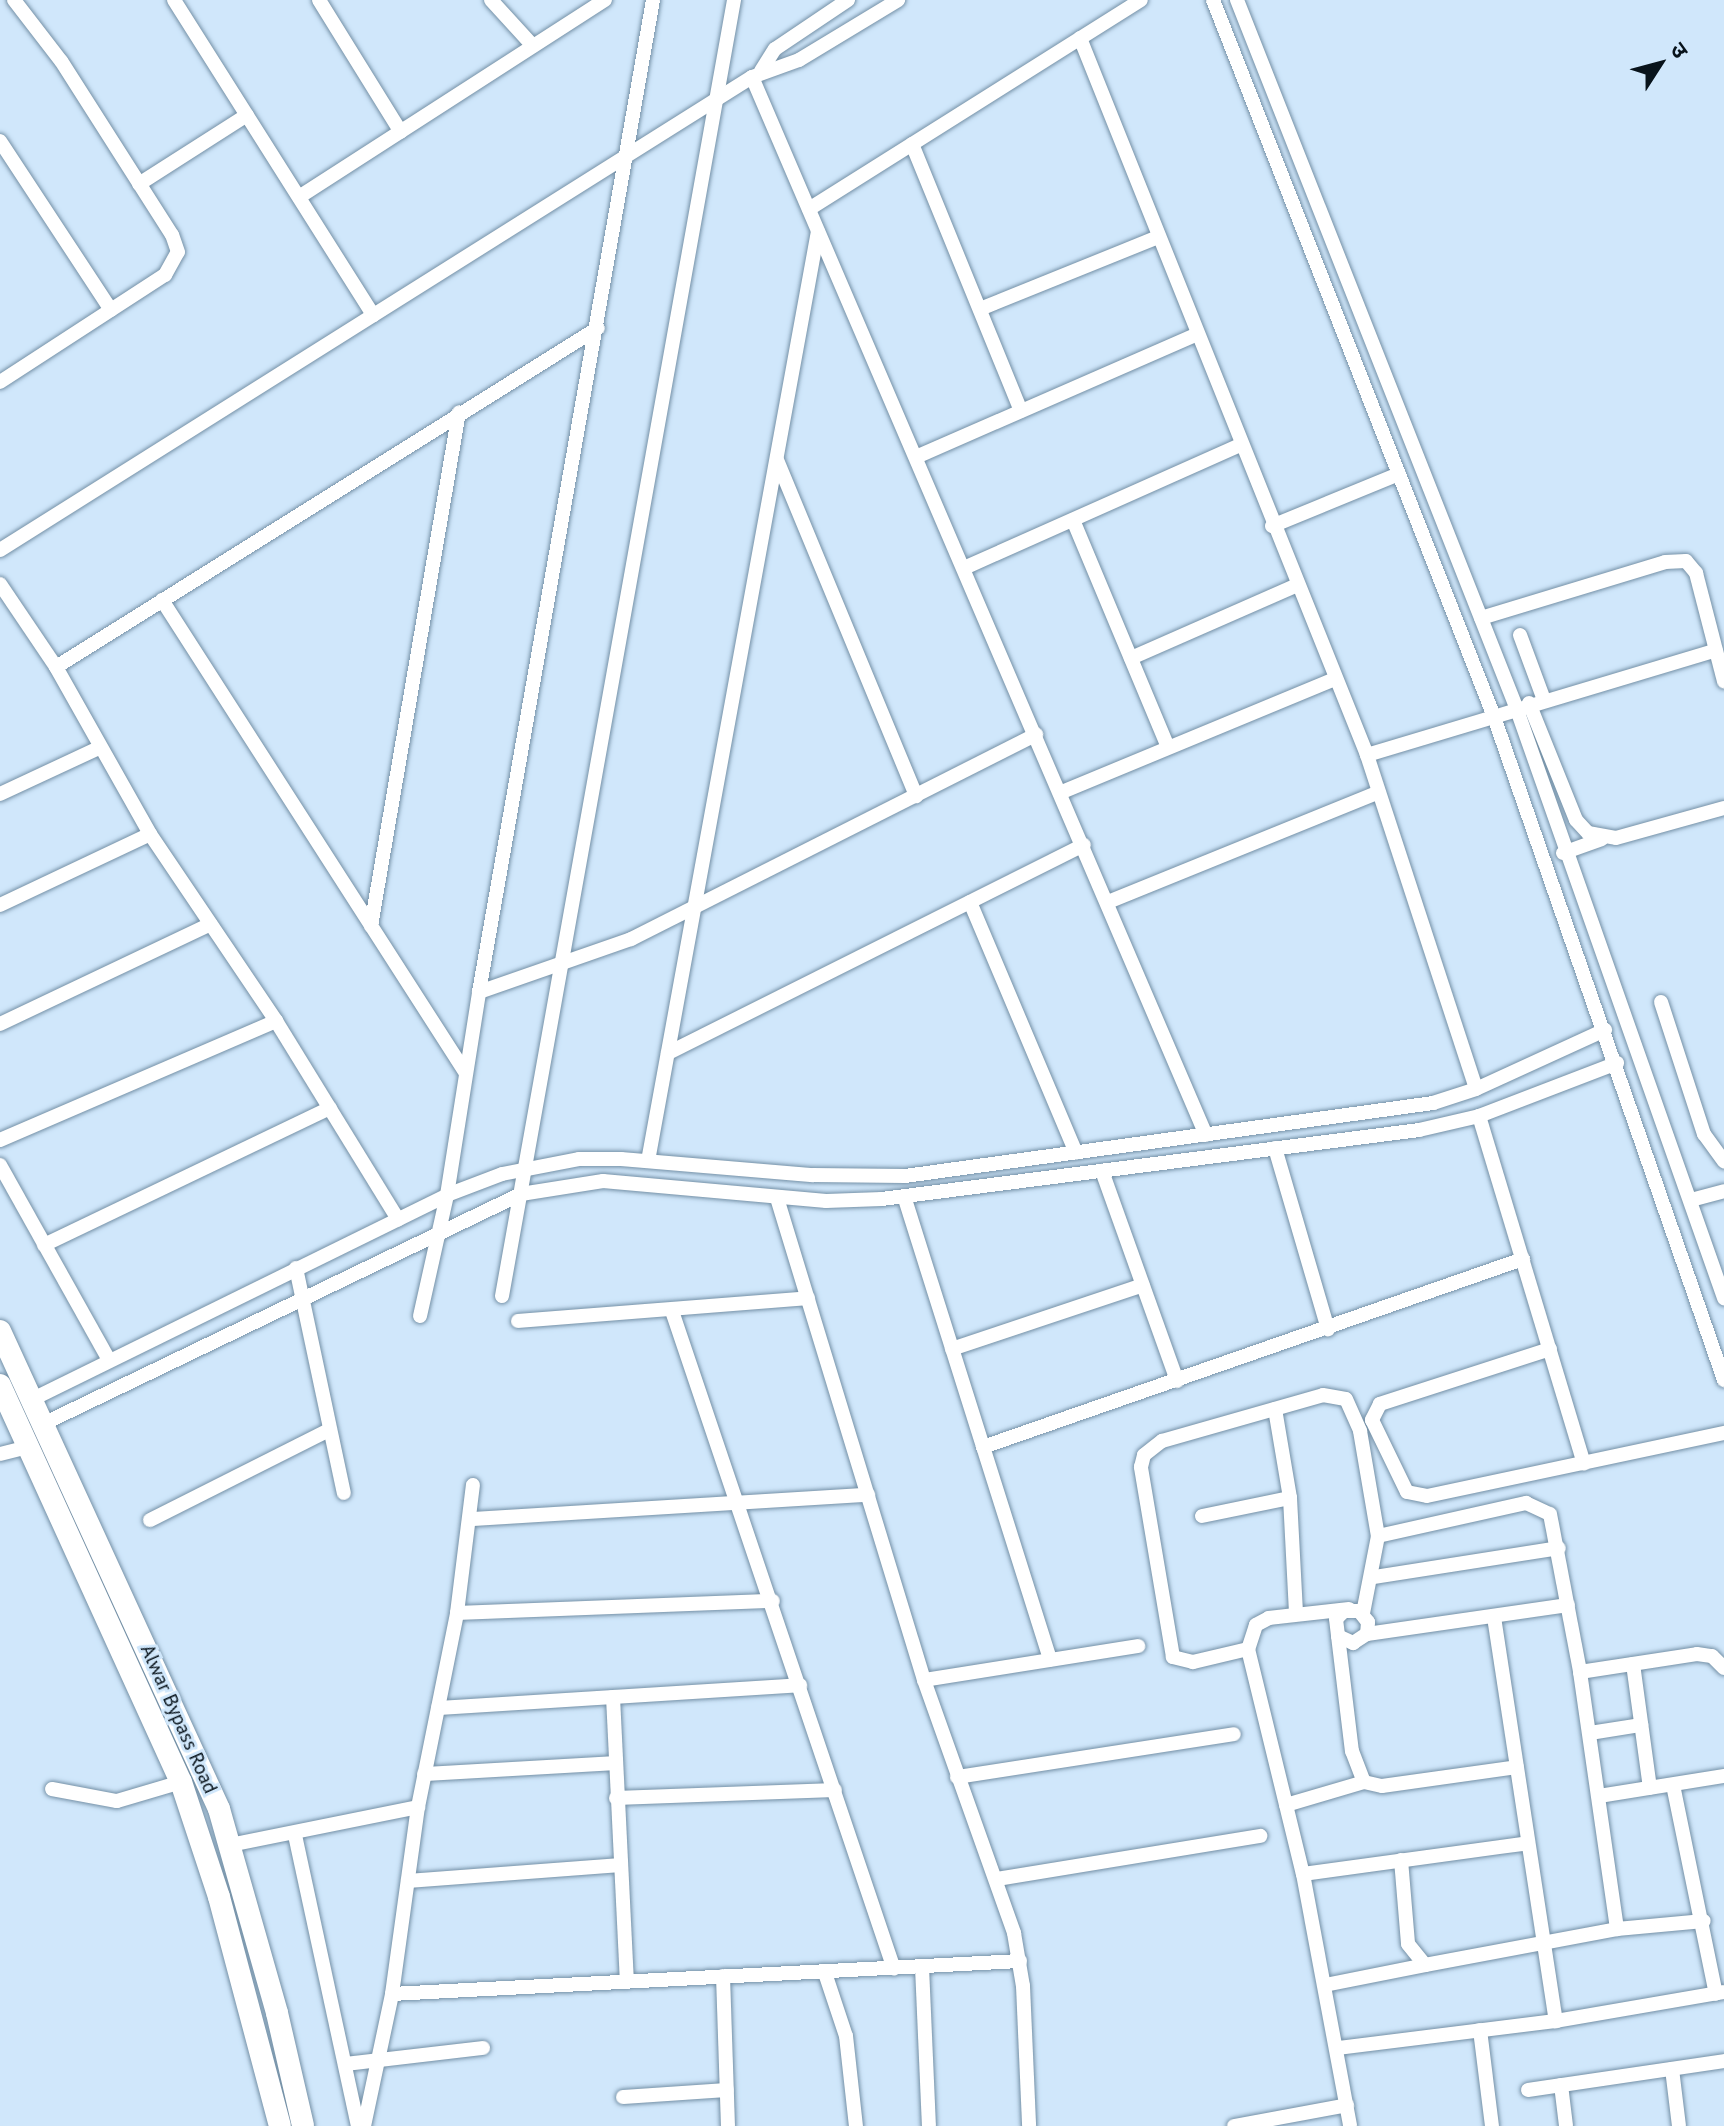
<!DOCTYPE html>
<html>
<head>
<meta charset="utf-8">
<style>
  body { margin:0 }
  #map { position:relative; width:1724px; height:2126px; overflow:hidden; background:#d0e7fb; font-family:"PT Sans","Noto Sans Devanagari",sans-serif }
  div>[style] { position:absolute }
  .roads { filter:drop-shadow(0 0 2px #7490a6) drop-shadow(0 0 2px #7490a6) }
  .minor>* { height:14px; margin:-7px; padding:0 7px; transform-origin:7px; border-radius:7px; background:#fff }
  .primary>* { height:22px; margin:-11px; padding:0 11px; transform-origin:11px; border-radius:11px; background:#fff }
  span { translate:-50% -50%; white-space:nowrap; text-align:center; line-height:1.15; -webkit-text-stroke:6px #d0e7fb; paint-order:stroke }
  .street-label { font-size:20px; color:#08131b }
  .north { position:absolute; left:1620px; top:24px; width:80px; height:80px; -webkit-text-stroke:6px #d0e7fb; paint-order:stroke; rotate:54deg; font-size:22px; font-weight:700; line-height:32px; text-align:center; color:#08131b }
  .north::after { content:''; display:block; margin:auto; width:28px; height:36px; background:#08131b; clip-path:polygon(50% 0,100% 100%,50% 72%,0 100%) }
</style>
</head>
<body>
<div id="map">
  <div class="roads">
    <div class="minor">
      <i style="left:174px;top:0;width:373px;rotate:57.7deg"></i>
      <i style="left:319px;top:0;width:155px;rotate:58.2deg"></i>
      <i style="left:491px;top:0;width:62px;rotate:47.6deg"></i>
      <i style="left:1213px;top:0;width:767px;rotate:68.59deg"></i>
      <i style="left:1493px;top:714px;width:705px;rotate:70.87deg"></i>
      <i style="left:1237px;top:0;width:760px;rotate:68.46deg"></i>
      <i style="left:1516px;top:707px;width:627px;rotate:70.61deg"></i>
      <i style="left:1080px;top:38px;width:772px;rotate:68.18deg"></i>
      <i style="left:1367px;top:755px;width:351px;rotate:71.9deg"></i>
      <i style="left:761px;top:71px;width:26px;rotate:-58deg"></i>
      <i style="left:775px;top:49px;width:88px;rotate:-33.9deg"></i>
      <i style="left:752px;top:77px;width:1151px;rotate:66.78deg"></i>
      <i style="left:0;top:141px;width:202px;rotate:56.7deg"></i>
      <i style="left:912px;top:144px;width:288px;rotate:67.8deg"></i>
      <i style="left:139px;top:184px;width:128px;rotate:-32.6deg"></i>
      <i style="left:299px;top:197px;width:364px;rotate:-32.8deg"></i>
      <i style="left:809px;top:209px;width:392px;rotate:-32.2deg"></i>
      <i style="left:980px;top:309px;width:192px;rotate:-22deg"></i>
      <i style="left:0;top:382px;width:197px;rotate:-33deg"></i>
      <i style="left:165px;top:275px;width:26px;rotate:-61deg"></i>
      <i style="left:178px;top:252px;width:18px;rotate:-109deg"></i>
      <i style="left:172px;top:235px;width:206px;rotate:-122.5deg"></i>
      <i style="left:61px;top:61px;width:77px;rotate:-127.6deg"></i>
      <i style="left:916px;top:457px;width:307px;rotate:-23.6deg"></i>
      <i style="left:777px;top:460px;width:364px;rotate:67.5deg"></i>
      <i style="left:1073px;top:520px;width:246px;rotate:67.3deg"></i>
      <i style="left:1272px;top:526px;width:137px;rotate:-22.3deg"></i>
      <i style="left:0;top:550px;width:888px;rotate:-32.17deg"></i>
      <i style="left:752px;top:77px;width:50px;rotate:-19.9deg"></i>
      <i style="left:799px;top:60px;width:116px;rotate:-31.2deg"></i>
      <i style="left:964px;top:568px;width:302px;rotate:-24deg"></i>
      <i style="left:0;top:584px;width:100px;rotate:56deg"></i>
      <i style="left:56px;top:667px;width:192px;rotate:60.6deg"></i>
      <i style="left:150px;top:834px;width:225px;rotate:56deg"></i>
      <i style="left:162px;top:600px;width:561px;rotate:57.3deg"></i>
      <i style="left:1481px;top:618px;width:192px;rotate:-16.9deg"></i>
      <i style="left:1665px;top:562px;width:21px;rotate:-3deg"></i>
      <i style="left:1686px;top:561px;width:16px;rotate:50deg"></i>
      <i style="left:1696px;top:573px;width:112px;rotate:75.5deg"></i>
      <i style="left:1520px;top:635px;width:69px;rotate:69.7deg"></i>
      <i style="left:1131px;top:658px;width:179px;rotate:-23.7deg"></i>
      <i style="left:56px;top:667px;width:639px;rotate:-32.02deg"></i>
      <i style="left:1529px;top:703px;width:126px;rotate:68.1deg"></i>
      <i style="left:1576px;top:820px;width:18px;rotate:47deg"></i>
      <i style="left:1588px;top:833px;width:28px;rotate:10deg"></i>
      <i style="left:1616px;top:838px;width:112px;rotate:-15.5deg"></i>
      <i style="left:1367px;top:755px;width:364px;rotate:-16.7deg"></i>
      <i style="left:1062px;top:792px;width:292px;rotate:-22.5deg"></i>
      <i style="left:0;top:794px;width:111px;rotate:-25deg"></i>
      <i style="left:1563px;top:853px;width:41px;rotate:-19.7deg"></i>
      <i style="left:970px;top:902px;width:272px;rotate:67.1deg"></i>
      <i style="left:1108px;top:902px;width:292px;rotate:-22.1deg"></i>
      <i style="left:0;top:905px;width:166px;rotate:-25.3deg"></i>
      <i style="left:371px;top:926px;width:521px;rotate:-80.28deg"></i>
      <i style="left:479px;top:992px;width:1007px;rotate:-80.05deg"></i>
      <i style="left:1661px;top:1002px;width:139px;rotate:72deg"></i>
      <i style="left:1704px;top:1134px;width:34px;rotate:54deg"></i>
      <i style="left:0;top:1024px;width:233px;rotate:-25.4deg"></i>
      <i style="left:668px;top:1053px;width:465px;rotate:-26.6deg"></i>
      <i style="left:1479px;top:1116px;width:363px;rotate:73.2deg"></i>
      <i style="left:0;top:1140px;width:301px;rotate:-23.3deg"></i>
      <i style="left:276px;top:1021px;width:233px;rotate:58.4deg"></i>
      <i style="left:1275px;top:1148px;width:189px;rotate:73.7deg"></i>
      <i style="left:648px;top:1161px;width:945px;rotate:-79.64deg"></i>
      <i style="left:0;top:1165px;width:223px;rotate:60.8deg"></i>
      <i style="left:1102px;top:1171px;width:223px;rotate:70.3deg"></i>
      <i style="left:904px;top:1196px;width:486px;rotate:72.5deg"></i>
      <i style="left:777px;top:1198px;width:504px;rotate:73.04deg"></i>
      <i style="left:924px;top:1680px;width:269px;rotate:70.4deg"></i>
      <i style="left:1014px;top:1933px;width:54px;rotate:80.4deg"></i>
      <i style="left:1023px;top:1986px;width:140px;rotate:87.5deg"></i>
      <i style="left:1691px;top:1200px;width:34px;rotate:-15deg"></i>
      <i style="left:44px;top:1245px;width:317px;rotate:-25.6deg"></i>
      <i style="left:296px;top:1268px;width:230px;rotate:78deg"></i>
      <i style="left:502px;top:1296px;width:1317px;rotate:-79.85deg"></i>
      <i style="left:672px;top:1311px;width:694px;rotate:71.36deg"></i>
      <i style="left:420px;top:1316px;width:124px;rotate:-77.4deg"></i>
      <i style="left:447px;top:1195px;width:206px;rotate:-81deg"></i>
      <i style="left:479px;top:992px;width:161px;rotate:-19.2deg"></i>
      <i style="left:631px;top:939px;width:454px;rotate:-26.8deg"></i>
      <i style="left:518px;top:1321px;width:291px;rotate:-4.5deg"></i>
      <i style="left:952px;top:1349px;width:201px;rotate:-18.5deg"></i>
      <i style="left:1550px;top:1349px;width:179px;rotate:162.1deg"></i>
      <i style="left:1380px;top:1404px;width:18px;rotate:117deg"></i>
      <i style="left:1372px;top:1420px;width:80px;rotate:64.1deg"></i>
      <i style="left:1407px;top:1492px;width:20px;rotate:11deg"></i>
      <i style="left:1427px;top:1496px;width:304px;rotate:-12deg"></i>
      <i style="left:33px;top:1399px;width:462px;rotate:-26.2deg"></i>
      <i style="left:447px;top:1195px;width:59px;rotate:-20.9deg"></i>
      <i style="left:502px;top:1174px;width:78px;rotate:-11deg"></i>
      <i style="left:579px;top:1159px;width:42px"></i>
      <i style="left:621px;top:1159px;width:193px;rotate:4.8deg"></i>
      <i style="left:813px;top:1175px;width:92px;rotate:0.6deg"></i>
      <i style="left:905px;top:1176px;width:533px;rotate:-7.87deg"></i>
      <i style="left:1433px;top:1103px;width:45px;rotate:-18deg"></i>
      <i style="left:1476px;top:1089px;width:142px;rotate:-24.6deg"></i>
      <i style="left:1275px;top:1409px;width:90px;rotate:80.4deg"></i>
      <i style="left:1290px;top:1498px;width:114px;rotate:87deg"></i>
      <i style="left:45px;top:1423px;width:528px;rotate:-25.69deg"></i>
      <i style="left:521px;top:1194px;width:83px;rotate:-9deg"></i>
      <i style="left:603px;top:1181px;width:224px;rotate:5.1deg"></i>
      <i style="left:826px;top:1201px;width:56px;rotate:-2deg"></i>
      <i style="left:882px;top:1199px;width:541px;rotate:-7.32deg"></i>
      <i style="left:1419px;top:1130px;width:62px;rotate:-13.1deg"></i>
      <i style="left:1479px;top:1116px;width:148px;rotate:-21deg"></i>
      <i style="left:983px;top:1447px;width:572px;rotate:-19.2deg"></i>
      <i style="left:0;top:1454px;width:30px;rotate:-14deg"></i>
      <i style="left:1202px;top:1516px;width:90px;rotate:-11.6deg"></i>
      <i style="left:472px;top:1519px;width:397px;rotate:-3.5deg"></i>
      <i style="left:150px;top:1520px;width:200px;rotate:-26.7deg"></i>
      <i style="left:1378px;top:1536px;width:152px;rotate:-12.6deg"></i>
      <i style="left:1526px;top:1503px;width:26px;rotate:25deg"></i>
      <i style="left:1550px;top:1514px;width:161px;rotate:79.2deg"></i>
      <i style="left:1580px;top:1672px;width:260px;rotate:81.8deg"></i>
      <i style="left:1374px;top:1577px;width:187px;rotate:-8.9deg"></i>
      <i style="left:1349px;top:1609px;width:81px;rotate:173.6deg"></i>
      <i style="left:1269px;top:1618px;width:15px;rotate:152deg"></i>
      <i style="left:1256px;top:1625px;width:25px;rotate:108deg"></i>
      <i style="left:1248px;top:1649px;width:232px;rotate:76.3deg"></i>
      <i style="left:1303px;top:1874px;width:256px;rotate:79.4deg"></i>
      <i style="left:457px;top:1613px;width:316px;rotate:-2.2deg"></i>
      <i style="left:1494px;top:1617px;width:409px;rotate:81.3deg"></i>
      <i style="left:1367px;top:1634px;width:12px;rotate:-85deg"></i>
      <i style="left:1368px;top:1622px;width:14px;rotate:-129deg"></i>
      <i style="left:1359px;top:1611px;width:15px;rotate:180deg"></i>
      <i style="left:1344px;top:1611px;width:11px;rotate:135deg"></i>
      <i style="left:1336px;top:1619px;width:17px;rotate:83deg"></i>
      <i style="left:1338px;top:1636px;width:17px;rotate:25deg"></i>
      <i style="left:1353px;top:1643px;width:17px;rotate:-33deg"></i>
      <i style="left:1367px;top:1634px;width:203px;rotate:-8.2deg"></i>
      <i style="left:1338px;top:1636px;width:116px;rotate:83.1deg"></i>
      <i style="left:1352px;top:1751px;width:33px;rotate:69deg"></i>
      <i style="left:1364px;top:1782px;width:18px;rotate:13deg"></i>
      <i style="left:1382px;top:1786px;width:136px;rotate:-8deg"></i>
      <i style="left:1248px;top:1649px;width:57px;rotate:166.7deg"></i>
      <i style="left:1193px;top:1662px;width:21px;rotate:-166deg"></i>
      <i style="left:1173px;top:1657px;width:193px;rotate:-99.6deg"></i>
      <i style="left:1141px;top:1467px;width:12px;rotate:-76deg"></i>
      <i style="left:1144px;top:1455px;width:23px;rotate:-38deg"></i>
      <i style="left:1162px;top:1441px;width:167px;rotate:-15.9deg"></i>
      <i style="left:1323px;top:1395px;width:23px;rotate:10deg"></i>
      <i style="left:1346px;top:1399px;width:35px;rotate:66deg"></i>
      <i style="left:1360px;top:1431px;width:107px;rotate:80.3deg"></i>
      <i style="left:1378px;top:1536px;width:78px;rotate:101deg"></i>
      <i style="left:1633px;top:1664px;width:125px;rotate:82.2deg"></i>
      <i style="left:1580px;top:1672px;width:118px;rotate:-8.7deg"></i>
      <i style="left:1697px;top:1654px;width:15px;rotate:8deg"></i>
      <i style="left:1712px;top:1656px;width:17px;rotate:45deg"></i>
      <i style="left:924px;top:1680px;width:217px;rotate:-9deg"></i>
      <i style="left:613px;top:1697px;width:284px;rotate:87.2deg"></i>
      <i style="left:438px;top:1708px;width:363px;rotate:-3.6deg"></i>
      <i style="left:1590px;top:1733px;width:52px;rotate:-8.9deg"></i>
      <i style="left:424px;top:1774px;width:190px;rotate:-3.3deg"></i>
      <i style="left:957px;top:1777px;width:280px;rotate:-8.8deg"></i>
      <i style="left:1673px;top:1785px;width:213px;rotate:78.4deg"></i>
      <i style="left:52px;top:1789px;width:66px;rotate:10.5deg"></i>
      <i style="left:117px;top:1801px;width:67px;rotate:-16.5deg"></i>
      <i style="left:1599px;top:1796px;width:127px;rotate:-9.1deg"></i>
      <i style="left:616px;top:1798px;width:219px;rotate:-2.1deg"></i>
      <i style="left:1286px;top:1805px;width:81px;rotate:-16.4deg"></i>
      <i style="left:295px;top:1835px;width:298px;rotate:77.8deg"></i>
      <i style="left:230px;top:1845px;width:192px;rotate:-11.4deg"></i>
      <i style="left:1401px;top:1860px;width:84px;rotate:85.2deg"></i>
      <i style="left:1408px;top:1944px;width:27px;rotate:51deg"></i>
      <i style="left:1425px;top:1965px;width:195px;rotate:-10.6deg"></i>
      <i style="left:1617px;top:1929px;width:87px;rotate:-5.3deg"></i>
      <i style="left:1303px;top:1874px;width:227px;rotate:-7.8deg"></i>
      <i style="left:997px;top:1879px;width:267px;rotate:-9.3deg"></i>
      <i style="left:408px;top:1881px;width:213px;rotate:-4.3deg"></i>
      <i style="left:922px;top:1967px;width:159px;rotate:87.5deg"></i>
      <i style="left:825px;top:1973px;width:66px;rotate:71.6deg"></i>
      <i style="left:846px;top:2036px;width:91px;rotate:83.7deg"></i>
      <i style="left:723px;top:1976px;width:150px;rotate:88.1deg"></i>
      <i style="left:1325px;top:1985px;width:102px;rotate:-11.3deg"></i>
      <i style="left:392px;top:1994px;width:629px;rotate:-3.01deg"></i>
      <i style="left:1480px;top:2030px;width:97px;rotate:82.9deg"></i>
      <i style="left:1338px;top:2048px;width:220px;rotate:-7.1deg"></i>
      <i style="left:1556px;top:2021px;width:170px;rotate:-9.8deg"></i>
      <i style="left:346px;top:2064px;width:138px;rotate:-6.7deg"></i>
      <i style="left:1672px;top:2069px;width:57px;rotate:83deg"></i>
      <i style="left:1561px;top:2085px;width:41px;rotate:83deg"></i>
      <i style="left:1528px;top:2090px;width:198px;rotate:-8.4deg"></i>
      <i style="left:623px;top:2097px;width:104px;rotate:-3.9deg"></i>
      <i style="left:364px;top:2126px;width:135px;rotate:-78deg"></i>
      <i style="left:392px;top:1994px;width:189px;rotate:-82.1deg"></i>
      <i style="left:418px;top:1807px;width:198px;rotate:-78.6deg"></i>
      <i style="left:457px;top:1613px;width:129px;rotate:-82.9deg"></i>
      <i style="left:1234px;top:2126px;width:115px;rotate:-10.5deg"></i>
    </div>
    <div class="primary">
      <i style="left:0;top:1331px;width:526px;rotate:65.38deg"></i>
      <i style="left:219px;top:1809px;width:212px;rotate:74.1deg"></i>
      <i style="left:277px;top:2013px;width:116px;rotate:77deg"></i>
      <i style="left:0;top:1385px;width:436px;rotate:65.5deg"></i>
      <i style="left:181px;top:1782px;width:121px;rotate:71.7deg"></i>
      <i style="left:219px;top:1897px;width:237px;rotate:75.1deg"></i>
    </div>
  </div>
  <div class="street-label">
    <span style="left:179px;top:1719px;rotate:66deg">Alwar Bypass Road</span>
  </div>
  <div class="north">उ</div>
</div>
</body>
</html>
